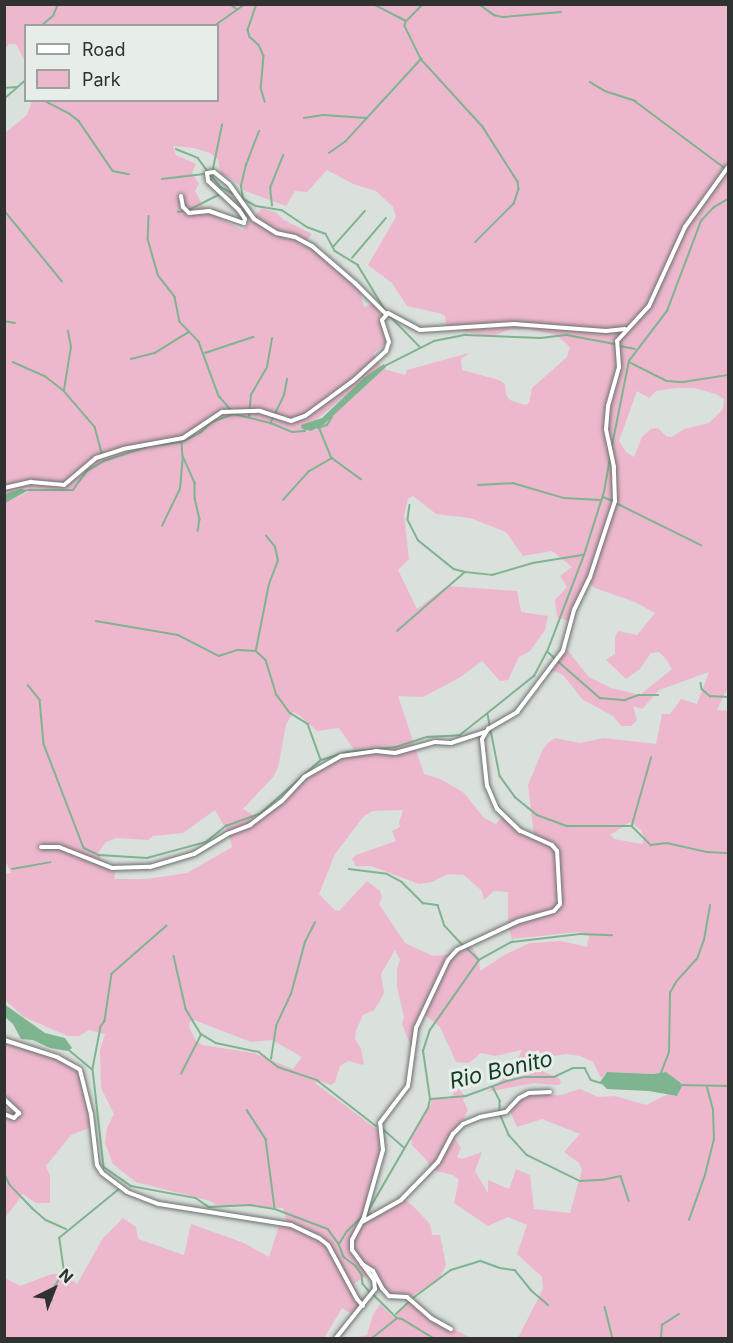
<!DOCTYPE html>
<html>
<head>
<meta charset="utf-8">
<style>
  body { margin:0 }
  #map { position:relative; width:733px; height:1343px; overflow:hidden; background:#dae0dc; font-family:Inter,sans-serif }
  div>[style] { position:absolute }
  .green>* { inset:0; background:#edb8ce }
  .water>* { inset:0; background:#7eb48f }
  .stream>* { height:1.5px; margin:-0.75px; padding:0 0.75px; transform-origin:0.75px; border-radius:0.75px; background:#7eb48f }
  .roads { filter:drop-shadow(0 0 2px #696e6a) drop-shadow(0 0 2px #696e6a) }
  .minor>* { height:4px; margin:-2px; padding:0 2px; transform-origin:2px; border-radius:2px; background:#fff }
  span { translate:-50% -50%; white-space:nowrap; text-align:center; line-height:1.15; -webkit-text-stroke:6px #e7ede9; paint-order:stroke }
  .water-label { font-size:22px; color:#123d24; font-style:italic }
  .frame { position:absolute; inset:0; border:6px solid #2f3230; pointer-events:none }
  .legend { position:absolute; left:24px; top:24px; width:195px; height:78px; box-sizing:border-box; background:#e7ede9; border:2px solid #9da29f; margin:0; padding:8px 10px; list-style:none; font-size:18px; color:#2f3230 }
  .legend li { display:flex; align-items:center; gap:12px; height:30px }
  .legend b { width:30px; border:2px solid #9da29f }
  .north { position:absolute; left:24px; top:1259px; width:60px; height:60px; -webkit-text-stroke:4px #e7ede9; paint-order:stroke; rotate:43deg; font-size:16px; font-weight:700; line-height:24px; text-align:center; color:#2f3230 }
  .north::after { content:''; display:block; margin:auto; width:21px; height:27px; background:#2f3230; clip-path:polygon(50% 0,100% 100%,50% 72%,0 100%) }
</style>
</head>
<body>
<div id="map">
  <div class="green">
    <i style="clip-path:polygon(evenodd,5px 5px,728px 5px,728px 687px,717px 710px,728px 711px,728px 1338px,518px 1338px,543px 1289px,542px 1277px,517px 1254px,527px 1225px,508px 1217px,488px 1226px,454px 1203px,459px 1180px,453px 1175px,432px 1170px,427px 1161px,412px 1145px,411px 1138px,431px 1104px,431px 1098px,451px 1099px,455px 1090px,459px 1089px,465px 1096px,463px 1100px,468px 1110px,454px 1137px,461px 1148px,457px 1157px,462px 1159px,482px 1152px,475px 1171px,488px 1193px,488px 1180px,509px 1189px,516px 1169px,530px 1175px,534px 1209px,570px 1213px,582px 1170px,579px 1163px,564px 1152px,580px 1134px,542px 1119px,517px 1127px,510px 1111px,518px 1098px,524px 1095px,561px 1095px,580px 1089px,598px 1097px,615px 1096px,646px 1105px,668px 1094px,677px 1096px,682px 1083px,665px 1072px,653px 1074px,607px 1072px,601px 1078px,593px 1062px,580px 1056px,567px 1054px,539px 1058px,527px 1065px,559px 1078px,561px 1083px,558px 1085px,534px 1083px,487px 1092px,512px 1071px,522px 1050px,495px 1056px,481px 1053px,469px 1063px,456px 1062px,440px 1027px,424px 1014px,419px 1020px,412px 1049px,402px 1024px,404px 1018px,397px 986px,397px 969px,400px 960px,395px 950px,381px 974px,384px 993px,381px 999px,374px 1010px,363px 1015px,356px 1031px,355px 1039px,361px 1049px,364px 1065px,348px 1061px,340px 1066px,335px 1082px,331px 1085px,320px 1081px,315px 1083px,382px 1133px,382px 1147px,367px 1210px,368px 1216px,369px 1218px,404px 1199px,412px 1205px,430px 1224px,432px 1235px,440px 1235px,446px 1265px,439px 1279px,409px 1298px,386px 1292px,370px 1274px,353px 1284px,358px 1294px,357px 1308px,352px 1314px,342px 1308px,324px 1338px,5px 1338px,5px 1278px,20px 1286px,52px 1274px,63px 1274px,77px 1284px,103px 1238px,123px 1218px,136px 1227px,138px 1239px,184px 1255px,191px 1224px,244px 1243px,269px 1257px,279px 1226px,288px 1227px,283px 1208px,217px 1205px,210px 1201px,136px 1182px,113px 1164px,105px 1143px,107px 1128px,114px 1114px,101px 1088px,100px 1050px,105px 1034px,89px 1030px,79px 1036px,68px 1036px,24px 1017px,5px 1000px,5px 874px,11px 873px,7px 864px,4px 864px,4px 503px,28px 492px,28px 488px,21px 489px,5px 494px,5px 133px,27px 115px,32px 101px,218px 100px,218px 26px,26px 26px,25px 61px,16px 44px,9px 44px,5px 49px,5px 5px,173px 146px,194px 148px,210px 153px,218px 160px,221px 174px,234px 180px,245px 191px,286px 206px,295px 191px,307px 192px,327px 170px,353px 184px,376px 191px,393px 207px,396px 217px,368px 265px,392px 283px,407px 306px,439px 313px,445px 316px,446px 325px,450px 328px,483px 336px,493px 336px,508px 330px,528px 329px,556px 335px,570px 347px,567px 357px,532px 388px,529px 403px,525px 405px,510px 400px,506px 395px,505px 384px,499px 380px,462px 370px,461px 359px,469px 353px,407px 370px,405px 375px,384px 369px,317px 429px,306px 432px,315px 421px,381px 366px,373px 354px,390px 339px,375px 303px,364px 307px,357px 281px,346px 278px,306px 241px,312px 234px,284px 220px,275px 212px,262px 208px,242px 230px,206px 211px,195px 191px,199px 184px,192px 173px,196px 164px,176px 155px,173px 146px,5px 5px,676px 388px,694px 388px,716px 394px,724px 399px,723px 409px,709px 423px,684px 429px,672px 437px,666px 436px,658px 428px,651px 429px,642px 437px,634px 457px,626px 452px,619px 441px,637px 391px,649px 398px,656px 391px,676px 388px,5px 5px,413px 496px,436px 514px,470px 518px,506px 532px,523px 556px,552px 551px,572px 567px,560px 576px,567px 587px,555px 600px,557px 617px,571px 622px,589px 582px,595px 588px,635px 602px,655px 613px,637px 635px,618px 631px,615px 637px,615px 654px,606px 660px,626px 679px,640px 669px,651px 653px,659px 652px,666px 659px,672px 669px,640px 695px,611px 688px,589px 677px,564px 646px,548px 673px,554px 671px,563px 675px,583px 700px,613px 716px,621px 726px,631px 726px,637px 720px,633px 706px,642px 709px,659px 690px,709px 672px,697px 704px,681px 699px,670px 714px,662px 714px,656px 744px,604px 738px,580px 743px,555px 738px,549px 742px,543px 749px,528px 785px,534px 836px,520px 830px,504px 815px,496px 824px,484px 818px,464px 793px,440px 779px,424px 774px,398px 696px,423px 697px,459px 678px,482px 661px,500px 681px,508px 680px,519px 657px,530px 651px,545px 630px,548px 616px,521px 612px,517px 591px,447px 586px,417px 609px,398px 570px,409px 559px,404px 515px,408px 499px,413px 496px,5px 5px,293px 712px,299px 715px,317px 731px,339px 728px,355px 751px,302px 781px,267px 814px,255px 816px,243px 809px,273px 777px,278px 768px,286px 725px,293px 712px,5px 5px,215px 810px,229px 834px,232px 847px,187px 873px,146px 879px,114px 879px,116px 868px,101px 860px,98px 853px,106px 842px,116px 838px,148px 840px,153px 836px,183px 833px,215px 810px,5px 5px,403px 810px,399px 823px,400px 827px,392px 831px,396px 841px,356px 855px,352px 859px,356px 866px,371px 866px,419px 884px,432px 882px,448px 874px,464px 875px,482px 891px,484px 900px,494px 891px,508px 892px,508px 925px,512px 939px,578px 932px,589px 936px,587px 947px,561px 941px,530px 943px,504px 955px,480px 971px,479px 958px,470px 944px,445px 955px,433px 956px,405px 943px,379px 904px,382px 897px,380px 891px,367px 881px,339px 911px,335px 910px,319px 894px,335px 854px,364px 816px,373px 811px,403px 810px,5px 5px,630px 822px,641px 830px,644px 838px,642px 844px,614px 839px,610px 835px,630px 822px,5px 5px,194px 1020px,251px 1042px,272px 1040px,302px 1057px,293px 1069px,254px 1053px,202px 1045px,196px 1041px,189px 1027px,190px 1022px,194px 1020px)"></i>
    <i style="clip-path:polygon(5px 1038px,19px 1047px,46px 1053px,82px 1071px,85px 1081px,82px 1088px,94px 1120px,94px 1126px,71px 1135px,46px 1166px,50px 1176px,50px 1203px,36px 1203px,23px 1194px,5px 1218px)"></i>
    <i style="clip-path:polygon(410px 1300px,442px 1323px,471px 1338px,354px 1338px,367px 1335px,373px 1315px,380px 1304px,394px 1318px)"></i>
  </div>
  <div class="water">
    <i style="clip-path:polygon(384px 364px,386px 367px,323px 425px,311px 431px,302px 429px,301px 425px,322px 418px,365px 377px)"></i>
    <i style="clip-path:polygon(21px 489px,29px 490px,5px 503px,5px 494px)"></i>
    <i style="clip-path:polygon(4px 1004px,45px 1033px,65px 1038px,72px 1048px,68px 1051px,50px 1048px,33px 1040px,21px 1039px,13px 1024px,5px 1017px)"></i>
    <i style="clip-path:polygon(607px 1072px,653px 1074px,666px 1072px,681px 1083px,682px 1086px,677px 1096px,649px 1091px,607px 1089px,600px 1082px)"></i>
  </div>
  <div class="stream">
    <i style="left:230px;top:4px;width:9px;rotate:36deg"></i>
    <i style="left:257px;top:4px;width:28px;rotate:109deg"></i>
    <i style="left:248px;top:30px;width:7px;rotate:74deg"></i>
    <i style="left:250px;top:37px;width:12px;rotate:42deg"></i>
    <i style="left:259px;top:45px;width:12px;rotate:66deg"></i>
    <i style="left:264px;top:56px;width:32px;rotate:95deg"></i>
    <i style="left:261px;top:88px;width:14px;rotate:73deg"></i>
    <i style="left:373px;top:4px;width:37px;rotate:27deg"></i>
    <i style="left:424px;top:4px;width:25px;rotate:135deg"></i>
    <i style="left:406px;top:22px;width:4px;rotate:104deg"></i>
    <i style="left:405px;top:26px;width:37px;rotate:64deg"></i>
    <i style="left:421px;top:59px;width:92px;rotate:47.6deg"></i>
    <i style="left:483px;top:127px;width:65px;rotate:57.5deg"></i>
    <i style="left:518px;top:182px;width:7px;rotate:82deg"></i>
    <i style="left:519px;top:189px;width:16px;rotate:108deg"></i>
    <i style="left:514px;top:204px;width:54px;rotate:135deg"></i>
    <i style="left:479px;top:4px;width:19px;rotate:36deg"></i>
    <i style="left:494px;top:15px;width:9px;rotate:13deg"></i>
    <i style="left:503px;top:17px;width:58px;rotate:-4.9deg"></i>
    <i style="left:41px;top:26px;width:16px;rotate:-40deg"></i>
    <i style="left:53px;top:16px;width:13px;rotate:-67deg"></i>
    <i style="left:214px;top:26px;width:39px;rotate:-35deg"></i>
    <i style="left:590px;top:82px;width:17px;rotate:31deg"></i>
    <i style="left:605px;top:91px;width:32px;rotate:18deg"></i>
    <i style="left:635px;top:101px;width:112px;rotate:36.7deg"></i>
    <i style="left:4px;top:88px;width:13px;rotate:-4deg"></i>
    <i style="left:4px;top:99px;width:29px;rotate:-41deg"></i>
    <i style="left:43px;top:100px;width:30px;rotate:27deg"></i>
    <i style="left:70px;top:114px;width:11px;rotate:38deg"></i>
    <i style="left:79px;top:121px;width:60px;rotate:55.8deg"></i>
    <i style="left:113px;top:171px;width:16px;rotate:11deg"></i>
    <i style="left:304px;top:118px;width:19px;rotate:-9deg"></i>
    <i style="left:323px;top:115px;width:44px;rotate:3.9deg"></i>
    <i style="left:176px;top:149px;width:24px;rotate:22deg"></i>
    <i style="left:198px;top:158px;width:15px;rotate:53deg"></i>
    <i style="left:329px;top:153px;width:19px;rotate:-35deg"></i>
    <i style="left:345px;top:142px;width:113px;rotate:-47.5deg"></i>
    <i style="left:213px;top:169px;width:45px;rotate:-78.4deg"></i>
    <i style="left:210px;top:174px;width:17px;rotate:50deg"></i>
    <i style="left:221px;top:187px;width:14px;rotate:30deg"></i>
    <i style="left:162px;top:179px;width:42px;rotate:-6.8deg"></i>
    <i style="left:242px;top:198px;width:16px;rotate:30deg"></i>
    <i style="left:256px;top:206px;width:26px;rotate:9deg"></i>
    <i style="left:282px;top:210px;width:30px;rotate:34deg"></i>
    <i style="left:307px;top:227px;width:20px;rotate:20deg"></i>
    <i style="left:326px;top:234px;width:19px;rotate:62deg"></i>
    <i style="left:335px;top:251px;width:27px;rotate:31deg"></i>
    <i style="left:358px;top:265px;width:56px;rotate:58.9deg"></i>
    <i style="left:243px;top:199px;width:13px;rotate:-99deg"></i>
    <i style="left:241px;top:186px;width:22px;rotate:-77deg"></i>
    <i style="left:246px;top:165px;width:36px;rotate:-69deg"></i>
    <i style="left:272px;top:206px;width:18px;rotate:-96deg"></i>
    <i style="left:270px;top:188px;width:35px;rotate:-68deg"></i>
    <i style="left:4px;top:210px;width:92px;rotate:50.8deg"></i>
    <i style="left:189px;top:210px;width:33px;rotate:-27deg"></i>
    <i style="left:178px;top:212px;width:5px;rotate:-11deg"></i>
    <i style="left:149px;top:216px;width:23px;rotate:92deg"></i>
    <i style="left:148px;top:239px;width:37px;rotate:74deg"></i>
    <i style="left:158px;top:275px;width:28px;rotate:52deg"></i>
    <i style="left:175px;top:297px;width:25px;rotate:79deg"></i>
    <i style="left:180px;top:322px;width:28px;rotate:46deg"></i>
    <i style="left:199px;top:342px;width:58px;rotate:69.7deg"></i>
    <i style="left:219px;top:396px;width:18px;rotate:49deg"></i>
    <i style="left:333px;top:247px;width:48px;rotate:-48.4deg"></i>
    <i style="left:352px;top:258px;width:52px;rotate:-49.6deg"></i>
    <i style="left:390px;top:316px;width:43px;rotate:45.9deg"></i>
    <i style="left:4px;top:321px;width:11px;rotate:10deg"></i>
    <i style="left:620px;top:346px;width:15px;rotate:11deg"></i>
    <i style="left:205px;top:353px;width:51px;rotate:-18.4deg"></i>
    <i style="left:131px;top:359px;width:25px;rotate:-14deg"></i>
    <i style="left:155px;top:353px;width:39px;rotate:-32deg"></i>
    <i style="left:13px;top:362px;width:35px;rotate:24deg"></i>
    <i style="left:45px;top:376px;width:24px;rotate:38deg"></i>
    <i style="left:64px;top:391px;width:48px;rotate:49.3deg"></i>
    <i style="left:95px;top:427px;width:27px;rotate:75deg"></i>
    <i style="left:629px;top:362px;width:42px;rotate:26.6deg"></i>
    <i style="left:667px;top:381px;width:16px;rotate:4deg"></i>
    <i style="left:683px;top:382px;width:46px;rotate:-8.8deg"></i>
    <i style="left:385px;top:366px;width:55px;rotate:-27deg"></i>
    <i style="left:434px;top:341px;width:33px;rotate:-11deg"></i>
    <i style="left:466px;top:335px;width:75px;rotate:2.3deg"></i>
    <i style="left:541px;top:338px;width:26px;rotate:-7deg"></i>
    <i style="left:567px;top:335px;width:48px;rotate:10.8deg"></i>
    <i style="left:64px;top:390px;width:44px;rotate:-80.8deg"></i>
    <i style="left:71px;top:347px;width:16px;rotate:-101deg"></i>
    <i style="left:249px;top:417px;width:22px;rotate:-85deg"></i>
    <i style="left:251px;top:395px;width:32px;rotate:-60deg"></i>
    <i style="left:267px;top:367px;width:29px;rotate:-80deg"></i>
    <i style="left:271px;top:422px;width:30px;rotate:-64deg"></i>
    <i style="left:284px;top:395px;width:16px;rotate:-79deg"></i>
    <i style="left:318px;top:428px;width:9px;rotate:-18deg"></i>
    <i style="left:327px;top:425px;width:9px;rotate:-58deg"></i>
    <i style="left:320px;top:429px;width:31px;rotate:68deg"></i>
    <i style="left:332px;top:458px;width:36px;rotate:36deg"></i>
    <i style="left:182px;top:443px;width:13px;rotate:86deg"></i>
    <i style="left:183px;top:456px;width:30px;rotate:66deg"></i>
    <i style="left:195px;top:483px;width:15px;rotate:90deg"></i>
    <i style="left:195px;top:498px;width:22px;rotate:77deg"></i>
    <i style="left:200px;top:519px;width:12px;rotate:99deg"></i>
    <i style="left:612px;top:446px;width:87px;rotate:-78.7deg"></i>
    <i style="left:629px;top:361px;width:63px;rotate:-52.8deg"></i>
    <i style="left:667px;top:311px;width:96px;rotate:-69.3deg"></i>
    <i style="left:701px;top:221px;width:18px;rotate:-47deg"></i>
    <i style="left:713px;top:208px;width:17px;rotate:-31deg"></i>
    <i style="left:478px;top:485px;width:35px;rotate:-3deg"></i>
    <i style="left:513px;top:483px;width:53px;rotate:16.4deg"></i>
    <i style="left:564px;top:498px;width:36px;rotate:3deg"></i>
    <i style="left:28px;top:490px;width:45px"></i>
    <i style="left:73px;top:490px;width:24px;rotate:-54deg"></i>
    <i style="left:87px;top:471px;width:20px;rotate:-30deg"></i>
    <i style="left:104px;top:461px;width:48px;rotate:-18.1deg"></i>
    <i style="left:150px;top:446px;width:32px;rotate:-7deg"></i>
    <i style="left:182px;top:442px;width:20px;rotate:-27deg"></i>
    <i style="left:200px;top:433px;width:16px;rotate:-43deg"></i>
    <i style="left:212px;top:422px;width:23px;rotate:-20deg"></i>
    <i style="left:234px;top:414px;width:38px;rotate:14deg"></i>
    <i style="left:271px;top:423px;width:23px;rotate:23deg"></i>
    <i style="left:292px;top:432px;width:13px;rotate:-4deg"></i>
    <i style="left:603px;top:497px;width:11px;rotate:22deg"></i>
    <i style="left:283px;top:500px;width:38px;rotate:-48deg"></i>
    <i style="left:308px;top:472px;width:28px;rotate:-30deg"></i>
    <i style="left:618px;top:504px;width:93px;rotate:26.3deg"></i>
    <i style="left:410px;top:505px;width:15px;rotate:98deg"></i>
    <i style="left:408px;top:520px;width:22px;rotate:63deg"></i>
    <i style="left:418px;top:540px;width:46px;rotate:38.9deg"></i>
    <i style="left:454px;top:569px;width:11px;rotate:15deg"></i>
    <i style="left:465px;top:572px;width:27px;rotate:6deg"></i>
    <i style="left:492px;top:575px;width:43px;rotate:-16.3deg"></i>
    <i style="left:533px;top:563px;width:51px;rotate:-9.1deg"></i>
    <i style="left:162px;top:526px;width:41px;rotate:-64.1deg"></i>
    <i style="left:180px;top:489px;width:32px;rotate:-85deg"></i>
    <i style="left:96px;top:621px;width:83px;rotate:9.7deg"></i>
    <i style="left:178px;top:635px;width:46px;rotate:27.1deg"></i>
    <i style="left:219px;top:656px;width:20px;rotate:-18deg"></i>
    <i style="left:238px;top:650px;width:18px;rotate:3deg"></i>
    <i style="left:256px;top:651px;width:13px;rotate:42deg"></i>
    <i style="left:266px;top:660px;width:37px;rotate:73deg"></i>
    <i style="left:277px;top:695px;width:22px;rotate:54deg"></i>
    <i style="left:290px;top:713px;width:21px;rotate:31deg"></i>
    <i style="left:308px;top:724px;width:37px;rotate:70deg"></i>
    <i style="left:397px;top:631px;width:89px;rotate:-40.9deg"></i>
    <i style="left:256px;top:650px;width:67px;rotate:-78.9deg"></i>
    <i style="left:269px;top:584px;width:25px;rotate:-69deg"></i>
    <i style="left:278px;top:561px;width:14px;rotate:-102deg"></i>
    <i style="left:275px;top:547px;width:14px;rotate:-129deg"></i>
    <i style="left:548px;top:652px;width:9px;rotate:41deg"></i>
    <i style="left:559px;top:662px;width:55px;rotate:41.3deg"></i>
    <i style="left:600px;top:698px;width:25px;rotate:5deg"></i>
    <i style="left:625px;top:700px;width:15px;rotate:-20deg"></i>
    <i style="left:639px;top:695px;width:19px"></i>
    <i style="left:701px;top:683px;width:6px;rotate:81deg"></i>
    <i style="left:702px;top:689px;width:11px;rotate:41deg"></i>
    <i style="left:710px;top:696px;width:18px;rotate:3deg"></i>
    <i style="left:28px;top:685px;width:19px;rotate:51deg"></i>
    <i style="left:40px;top:700px;width:44px;rotate:84.8deg"></i>
    <i style="left:44px;top:744px;width:111px;rotate:69deg"></i>
    <i style="left:84px;top:848px;width:17px;rotate:25deg"></i>
    <i style="left:99px;top:855px;width:48px;rotate:3.6deg"></i>
    <i style="left:147px;top:858px;width:61px;rotate:-15.2deg"></i>
    <i style="left:206px;top:842px;width:26px;rotate:-39deg"></i>
    <i style="left:226px;top:826px;width:37px;rotate:-20deg"></i>
    <i style="left:261px;top:813px;width:80px;rotate:-41.5deg"></i>
    <i style="left:321px;top:760px;width:27px;rotate:-17deg"></i>
    <i style="left:347px;top:752px;width:49px;rotate:-5.8deg"></i>
    <i style="left:396px;top:747px;width:33px;rotate:-18deg"></i>
    <i style="left:427px;top:737px;width:33px;rotate:-3deg"></i>
    <i style="left:460px;top:735px;width:95px;rotate:-38.6deg"></i>
    <i style="left:534px;top:676px;width:27px;rotate:-62deg"></i>
    <i style="left:547px;top:652px;width:104px;rotate:-69.1deg"></i>
    <i style="left:584px;top:555px;width:66px;rotate:-72.4deg"></i>
    <i style="left:604px;top:492px;width:36px;rotate:-80deg"></i>
    <i style="left:488px;top:714px;width:11px;rotate:80deg"></i>
    <i style="left:491px;top:730px;width:47px;rotate:78.9deg"></i>
    <i style="left:500px;top:776px;width:26px;rotate:54deg"></i>
    <i style="left:515px;top:797px;width:28px;rotate:39deg"></i>
    <i style="left:537px;top:815px;width:33px;rotate:20deg"></i>
    <i style="left:568px;top:826px;width:64px"></i>
    <i style="left:632px;top:826px;width:27px;rotate:45deg"></i>
    <i style="left:651px;top:845px;width:16px;rotate:-7deg"></i>
    <i style="left:667px;top:843px;width:41px;rotate:12.7deg"></i>
    <i style="left:707px;top:852px;width:21px;rotate:3deg"></i>
    <i style="left:632px;top:825px;width:70px;rotate:-74.2deg"></i>
    <i style="left:12px;top:869px;width:39px;rotate:-10deg"></i>
    <i style="left:349px;top:869px;width:38px;rotate:7deg"></i>
    <i style="left:387px;top:874px;width:17px;rotate:28deg"></i>
    <i style="left:402px;top:882px;width:30px;rotate:45deg"></i>
    <i style="left:423px;top:903px;width:15px;rotate:8deg"></i>
    <i style="left:438px;top:905px;width:22px;rotate:72deg"></i>
    <i style="left:445px;top:926px;width:26px;rotate:47deg"></i>
    <i style="left:167px;top:926px;width:73px;rotate:138.9deg"></i>
    <i style="left:112px;top:974px;width:48px;rotate:98.5deg"></i>
    <i style="left:105px;top:1021px;width:7px;rotate:124deg"></i>
    <i style="left:101px;top:1027px;width:43px;rotate:100.8deg"></i>
    <i style="left:93px;top:1069px;width:99px;rotate:83.6deg"></i>
    <i style="left:104px;top:1167px;width:33px;rotate:35deg"></i>
    <i style="left:131px;top:1186px;width:66px;rotate:10.5deg"></i>
    <i style="left:196px;top:1198px;width:16px;rotate:35deg"></i>
    <i style="left:209px;top:1207px;width:41px;rotate:-2.8deg"></i>
    <i style="left:250px;top:1205px;width:25px;rotate:9deg"></i>
    <i style="left:275px;top:1209px;width:57px;rotate:20.7deg"></i>
    <i style="left:328px;top:1229px;width:19px;rotate:54deg"></i>
    <i style="left:339px;top:1244px;width:14px;rotate:69deg"></i>
    <i style="left:344px;top:1257px;width:15px;rotate:37deg"></i>
    <i style="left:356px;top:1266px;width:11px;rotate:56deg"></i>
    <i style="left:362px;top:1275px;width:9px;rotate:84deg"></i>
    <i style="left:363px;top:1284px;width:11px;rotate:49deg"></i>
    <i style="left:467px;top:948px;width:17px;rotate:45deg"></i>
    <i style="left:174px;top:956px;width:54px;rotate:77.2deg"></i>
    <i style="left:186px;top:1009px;width:29px;rotate:59deg"></i>
    <i style="left:201px;top:1034px;width:17px;rotate:31deg"></i>
    <i style="left:216px;top:1043px;width:44px;rotate:11.8deg"></i>
    <i style="left:259px;top:1052px;width:24px;rotate:38deg"></i>
    <i style="left:278px;top:1067px;width:41px;rotate:18.4deg"></i>
    <i style="left:317px;top:1080px;width:75px;rotate:37.9deg"></i>
    <i style="left:68px;top:1049px;width:31px;rotate:40deg"></i>
    <i style="left:271px;top:1059px;width:33px;rotate:-81deg"></i>
    <i style="left:276px;top:1026px;width:35px;rotate:-65deg"></i>
    <i style="left:291px;top:994px;width:54px;rotate:-74.9deg"></i>
    <i style="left:305px;top:942px;width:22px;rotate:-63deg"></i>
    <i style="left:661px;top:1073px;width:22px;rotate:-69deg"></i>
    <i style="left:669px;top:1052px;width:59px;rotate:-89deg"></i>
    <i style="left:670px;top:993px;width:13px;rotate:-61deg"></i>
    <i style="left:676px;top:982px;width:31px;rotate:-48deg"></i>
    <i style="left:697px;top:959px;width:20px;rotate:-70deg"></i>
    <i style="left:704px;top:940px;width:35px;rotate:-80deg"></i>
    <i style="left:181px;top:1074px;width:44px;rotate:-62.9deg"></i>
    <i style="left:680px;top:1085px;width:48px;rotate:1.2deg"></i>
    <i style="left:493px;top:1087px;width:16px;rotate:63deg"></i>
    <i style="left:500px;top:1101px;width:10px;rotate:90deg"></i>
    <i style="left:431px;top:1099px;width:35px;rotate:-5deg"></i>
    <i style="left:466px;top:1096px;width:44px;rotate:-20.1deg"></i>
    <i style="left:507px;top:1081px;width:17px;rotate:-13deg"></i>
    <i style="left:524px;top:1077px;width:30px"></i>
    <i style="left:554px;top:1077px;width:21px;rotate:-25deg"></i>
    <i style="left:573px;top:1068px;width:12px"></i>
    <i style="left:585px;top:1068px;width:13px;rotate:63deg"></i>
    <i style="left:591px;top:1080px;width:10px;rotate:17deg"></i>
    <i style="left:247px;top:1110px;width:35px;rotate:57deg"></i>
    <i style="left:266px;top:1139px;width:70px;rotate:82.6deg"></i>
    <i style="left:501px;top:1116px;width:21px;rotate:67deg"></i>
    <i style="left:509px;top:1135px;width:27px;rotate:48deg"></i>
    <i style="left:527px;top:1155px;width:59px;rotate:26.1deg"></i>
    <i style="left:580px;top:1181px;width:22px;rotate:-3deg"></i>
    <i style="left:602px;top:1180px;width:19px;rotate:-12deg"></i>
    <i style="left:621px;top:1176px;width:26px;rotate:72deg"></i>
    <i style="left:383px;top:1129px;width:28px;rotate:41deg"></i>
    <i style="left:4px;top:1172px;width:14px;rotate:65deg"></i>
    <i style="left:10px;top:1185px;width:32px;rotate:46deg"></i>
    <i style="left:32px;top:1208px;width:18px;rotate:41deg"></i>
    <i style="left:46px;top:1220px;width:22px;rotate:24deg"></i>
    <i style="left:367px;top:1213px;width:121px;rotate:-59.8deg"></i>
    <i style="left:428px;top:1108px;width:9px;rotate:-77deg"></i>
    <i style="left:430px;top:1099px;width:49px;rotate:-98.3deg"></i>
    <i style="left:423px;top:1051px;width:22px;rotate:-72deg"></i>
    <i style="left:430px;top:1030px;width:85px;rotate:-55deg"></i>
    <i style="left:479px;top:960px;width:38px;rotate:-29deg"></i>
    <i style="left:512px;top:942px;width:68px;rotate:-6.7deg"></i>
    <i style="left:580px;top:934px;width:32px;rotate:2deg"></i>
    <i style="left:689px;top:1220px;width:48px;rotate:-70.4deg"></i>
    <i style="left:705px;top:1175px;width:36px;rotate:-76deg"></i>
    <i style="left:714px;top:1140px;width:30px;rotate:-92deg"></i>
    <i style="left:713px;top:1110px;width:23px;rotate:-105deg"></i>
    <i style="left:339px;top:1244px;width:15px;rotate:-58deg"></i>
    <i style="left:347px;top:1231px;width:22px;rotate:-43deg"></i>
    <i style="left:374px;top:1295px;width:31px;rotate:45deg"></i>
    <i style="left:413px;top:1298px;width:47px;rotate:-36.4deg"></i>
    <i style="left:451px;top:1270px;width:31px;rotate:-17deg"></i>
    <i style="left:481px;top:1261px;width:20px;rotate:20deg"></i>
    <i style="left:500px;top:1268px;width:15px;rotate:8deg"></i>
    <i style="left:515px;top:1270px;width:26px;rotate:51deg"></i>
    <i style="left:531px;top:1290px;width:23px;rotate:41deg"></i>
    <i style="left:52px;top:1301px;width:11px;rotate:-90deg"></i>
    <i style="left:52px;top:1290px;width:22px;rotate:-56deg"></i>
    <i style="left:64px;top:1272px;width:34px;rotate:-98deg"></i>
    <i style="left:59px;top:1238px;width:77px;rotate:-39.2deg"></i>
    <i style="left:605px;top:1307px;width:32px;rotate:76deg"></i>
    <i style="left:396px;top:1314px;width:18px;rotate:-43deg"></i>
    <i style="left:396px;top:1318px;width:6px;rotate:9deg"></i>
    <i style="left:402px;top:1319px;width:37px;rotate:31deg"></i>
    <i style="left:372px;top:1338px;width:31px;rotate:-38deg"></i>
    <i style="left:661px;top:1338px;width:13px;rotate:-86deg"></i>
    <i style="left:662px;top:1325px;width:20px;rotate:-33deg"></i>
  </div>
  <div class="roads">
    <div class="minor">
      <i style="left:181px;top:196px;width:11px;rotate:80deg"></i>
      <i style="left:183px;top:207px;width:8px;rotate:45deg"></i>
      <i style="left:189px;top:213px;width:20px;rotate:-6deg"></i>
      <i style="left:209px;top:211px;width:37px;rotate:19deg"></i>
      <i style="left:244px;top:223px;width:4px;rotate:-76deg"></i>
      <i style="left:245px;top:219px;width:11px;rotate:-124deg"></i>
      <i style="left:239px;top:210px;width:42px;rotate:-136.9deg"></i>
      <i style="left:208px;top:181px;width:8px;rotate:-97deg"></i>
      <i style="left:207px;top:173px;width:7px;rotate:-8deg"></i>
      <i style="left:214px;top:172px;width:19px;rotate:39deg"></i>
      <i style="left:229px;top:184px;width:43px;rotate:54.5deg"></i>
      <i style="left:254px;top:219px;width:26px;rotate:32deg"></i>
      <i style="left:276px;top:233px;width:19px;rotate:12deg"></i>
      <i style="left:295px;top:237px;width:19px;rotate:28deg"></i>
      <i style="left:312px;top:246px;width:57px;rotate:40.7deg"></i>
      <i style="left:355px;top:283px;width:44px;rotate:45deg"></i>
      <i style="left:4px;top:488px;width:28px;rotate:-13deg"></i>
      <i style="left:31px;top:482px;width:33px;rotate:5deg"></i>
      <i style="left:64px;top:485px;width:42px;rotate:-40.2deg"></i>
      <i style="left:96px;top:458px;width:28px;rotate:-18deg"></i>
      <i style="left:123px;top:449px;width:61px;rotate:-10.4deg"></i>
      <i style="left:183px;top:438px;width:47px;rotate:-33.7deg"></i>
      <i style="left:222px;top:412px;width:38px;rotate:-2deg"></i>
      <i style="left:260px;top:411px;width:33px;rotate:18deg"></i>
      <i style="left:291px;top:421px;width:15px;rotate:-20deg"></i>
      <i style="left:305px;top:416px;width:59px;rotate:-36.1deg"></i>
      <i style="left:353px;top:381px;width:45px;rotate:-42.3deg"></i>
      <i style="left:386px;top:351px;width:9px;rotate:-72deg"></i>
      <i style="left:389px;top:342px;width:23px;rotate:-108deg"></i>
      <i style="left:382px;top:320px;width:9px;rotate:-49deg"></i>
      <i style="left:388px;top:313px;width:36px;rotate:28deg"></i>
      <i style="left:420px;top:330px;width:94px;rotate:-3.7deg"></i>
      <i style="left:514px;top:324px;width:92px;rotate:4.4deg"></i>
      <i style="left:606px;top:331px;width:19px;rotate:-6deg"></i>
      <i style="left:41px;top:847px;width:18px"></i>
      <i style="left:59px;top:847px;width:57px;rotate:21.6deg"></i>
      <i style="left:112px;top:868px;width:38px;rotate:-2deg"></i>
      <i style="left:150px;top:867px;width:46px;rotate:-16.5deg"></i>
      <i style="left:194px;top:854px;width:39px;rotate:-31deg"></i>
      <i style="left:227px;top:834px;width:25px;rotate:-21deg"></i>
      <i style="left:250px;top:825px;width:40px;rotate:-37deg"></i>
      <i style="left:282px;top:801px;width:33px;rotate:-47deg"></i>
      <i style="left:304px;top:777px;width:43px;rotate:-29.6deg"></i>
      <i style="left:341px;top:756px;width:35px;rotate:-8deg"></i>
      <i style="left:376px;top:751px;width:19px;rotate:6deg"></i>
      <i style="left:395px;top:753px;width:41px;rotate:-15.4deg"></i>
      <i style="left:435px;top:742px;width:16px;rotate:4deg"></i>
      <i style="left:451px;top:743px;width:36px;rotate:-18deg"></i>
      <i style="left:4px;top:1040px;width:56px;rotate:17.8deg"></i>
      <i style="left:57px;top:1057px;width:26px;rotate:29deg"></i>
      <i style="left:80px;top:1070px;width:45px;rotate:76deg"></i>
      <i style="left:91px;top:1114px;width:51px;rotate:83.3deg"></i>
      <i style="left:97px;top:1165px;width:9px;rotate:58deg"></i>
      <i style="left:102px;top:1173px;width:31px;rotate:37deg"></i>
      <i style="left:127px;top:1192px;width:34px;rotate:21deg"></i>
      <i style="left:159px;top:1204px;width:134px;rotate:9deg"></i>
      <i style="left:291px;top:1225px;width:31px;rotate:25deg"></i>
      <i style="left:319px;top:1238px;width:11px;rotate:38deg"></i>
      <i style="left:328px;top:1245px;width:61px;rotate:61.8deg"></i>
      <i style="left:357px;top:1299px;width:9px;rotate:49deg"></i>
      <i style="left:4px;top:1099px;width:21px;rotate:43deg"></i>
      <i style="left:19px;top:1113px;width:7px;rotate:135deg"></i>
      <i style="left:14px;top:1118px;width:11px;rotate:-158deg"></i>
      <i style="left:362px;top:1222px;width:45px;rotate:-29.4deg"></i>
      <i style="left:401px;top:1200px;width:53px;rotate:-45.8deg"></i>
      <i style="left:438px;top:1162px;width:32px;rotate:-62deg"></i>
      <i style="left:453px;top:1134px;width:14px;rotate:-45deg"></i>
      <i style="left:463px;top:1124px;width:18px;rotate:-22deg"></i>
      <i style="left:480px;top:1117px;width:26px;rotate:-11deg"></i>
      <i style="left:506px;top:1112px;width:19px;rotate:-47deg"></i>
      <i style="left:519px;top:1098px;width:11px;rotate:-27deg"></i>
      <i style="left:529px;top:1093px;width:21px;rotate:-3deg"></i>
      <i style="left:362px;top:1264px;width:13px;rotate:32deg"></i>
      <i style="left:373px;top:1271px;width:19px;rotate:62deg"></i>
      <i style="left:382px;top:1288px;width:11px;rotate:49deg"></i>
      <i style="left:389px;top:1296px;width:18px;rotate:3deg"></i>
      <i style="left:407px;top:1297px;width:32px;rotate:41deg"></i>
      <i style="left:431px;top:1318px;width:23px;rotate:29deg"></i>
      <i style="left:336px;top:1338px;width:63px;rotate:-51.5deg"></i>
      <i style="left:375px;top:1289px;width:9px;rotate:-96deg"></i>
      <i style="left:374px;top:1280px;width:37px;rotate:-126deg"></i>
      <i style="left:352px;top:1250px;width:10px;rotate:-90deg"></i>
      <i style="left:352px;top:1240px;width:26px;rotate:-62deg"></i>
      <i style="left:364px;top:1217px;width:70px;rotate:-74.2deg"></i>
      <i style="left:383px;top:1150px;width:27px;rotate:-96deg"></i>
      <i style="left:380px;top:1123px;width:46px;rotate:-52.9deg"></i>
      <i style="left:408px;top:1086px;width:59px;rotate:-82.1deg"></i>
      <i style="left:416px;top:1028px;width:75px;rotate:-64.8deg"></i>
      <i style="left:448px;top:960px;width:13px;rotate:-48deg"></i>
      <i style="left:457px;top:950px;width:68px;rotate:-25.1deg"></i>
      <i style="left:519px;top:921px;width:36px;rotate:-16deg"></i>
      <i style="left:554px;top:911px;width:9px;rotate:-49deg"></i>
      <i style="left:560px;top:904px;width:53px;rotate:-93.2deg"></i>
      <i style="left:557px;top:851px;width:8px;rotate:-130deg"></i>
      <i style="left:552px;top:845px;width:35px;rotate:-156deg"></i>
      <i style="left:520px;top:831px;width:32px;rotate:-136deg"></i>
      <i style="left:497px;top:809px;width:25px;rotate:-113deg"></i>
      <i style="left:487px;top:786px;width:47px;rotate:-96.1deg"></i>
      <i style="left:482px;top:739px;width:12px;rotate:-59deg"></i>
      <i style="left:488px;top:729px;width:34px;rotate:-30deg"></i>
      <i style="left:517px;top:712px;width:76px;rotate:-53deg"></i>
      <i style="left:563px;top:651px;width:42px;rotate:-75deg"></i>
      <i style="left:574px;top:610px;width:37px;rotate:-64deg"></i>
      <i style="left:590px;top:577px;width:80px;rotate:-71.8deg"></i>
      <i style="left:615px;top:501px;width:34px;rotate:-92deg"></i>
      <i style="left:614px;top:467px;width:39px;rotate:-102deg"></i>
      <i style="left:606px;top:429px;width:23px;rotate:-85deg"></i>
      <i style="left:608px;top:406px;width:41px;rotate:-74.2deg"></i>
      <i style="left:619px;top:367px;width:26px;rotate:-94deg"></i>
      <i style="left:617px;top:341px;width:47px;rotate:-47.6deg"></i>
      <i style="left:649px;top:306px;width:87px;rotate:-65.5deg"></i>
      <i style="left:685px;top:227px;width:74px;rotate:-54.4deg"></i>
    </div>
  </div>
  <div class="water-label">
    <span style="left:501px;top:1070px;rotate:-13deg">Rio Bonito</span>
  </div>
  <div class="frame"></div>
  <ul class="legend">
  <li><b style="height:8px;background:#fff"></b>Road</li>
  <li><b style="height:16px;background:#edb8ce"></b>Park</li>
  </ul>
  <div class="north">N</div>
</div>
</body>
</html>
